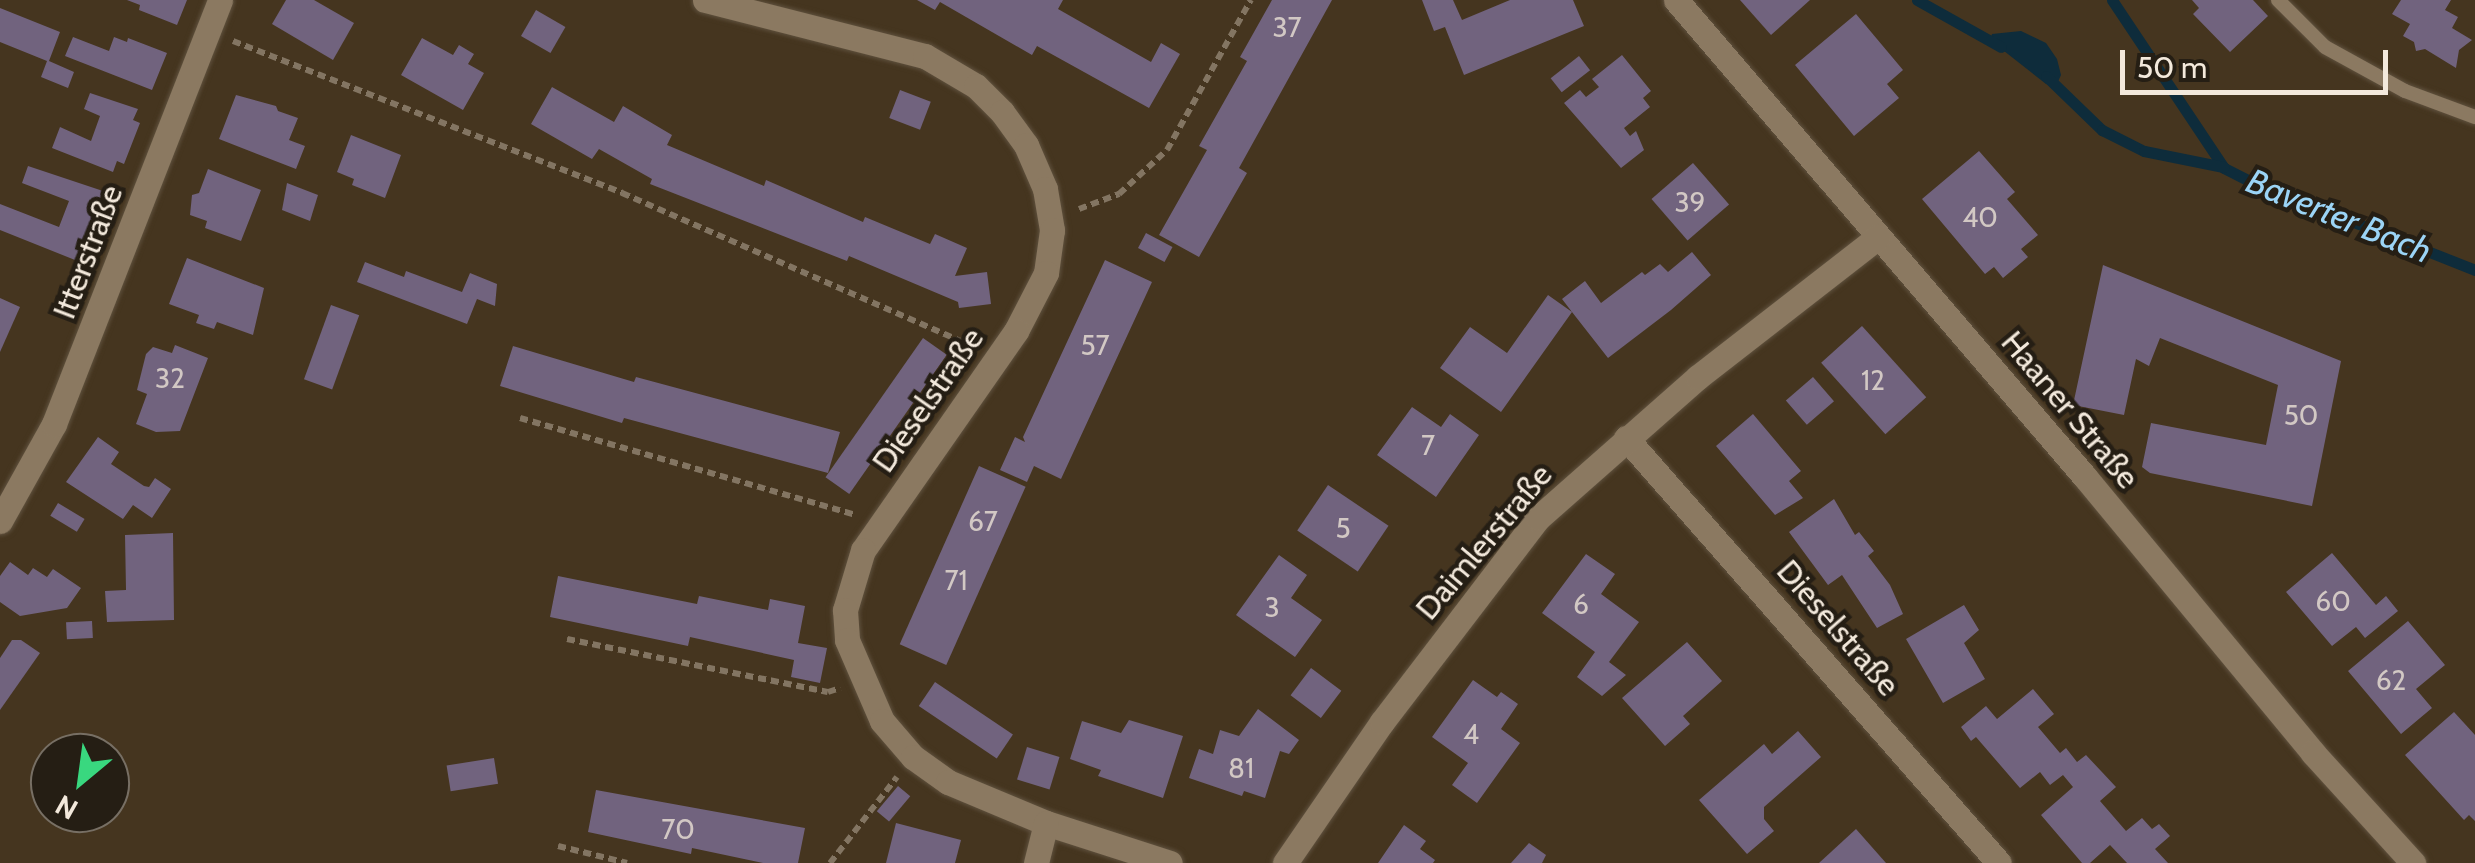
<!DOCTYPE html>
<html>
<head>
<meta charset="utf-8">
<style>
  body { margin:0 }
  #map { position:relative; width:2475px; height:863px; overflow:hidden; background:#45351f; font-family:Cabin,sans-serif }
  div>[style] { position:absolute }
  .water>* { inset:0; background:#0e2c3b }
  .stream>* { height:11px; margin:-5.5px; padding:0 5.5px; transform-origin:5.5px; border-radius:5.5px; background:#0e2c3b }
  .building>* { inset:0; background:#71637e; transform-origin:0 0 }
  .path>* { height:6px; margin-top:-3px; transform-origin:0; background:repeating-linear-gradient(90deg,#837562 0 8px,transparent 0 13px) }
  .roads { filter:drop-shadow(0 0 2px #5f513e) drop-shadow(0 0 2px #5f513e) }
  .lane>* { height:14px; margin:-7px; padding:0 7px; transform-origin:7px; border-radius:7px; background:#8b7961 }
  .street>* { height:25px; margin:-12.5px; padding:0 12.5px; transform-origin:12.5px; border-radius:12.5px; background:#8b7961 }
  span { translate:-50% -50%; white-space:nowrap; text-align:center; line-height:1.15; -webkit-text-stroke:9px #251e14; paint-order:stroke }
  .number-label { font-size:28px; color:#d2c8c4 }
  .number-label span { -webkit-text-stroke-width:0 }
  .street-label { font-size:32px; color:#f3e9dc }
  .water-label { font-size:35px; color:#9bd4f6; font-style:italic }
  .north { position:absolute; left:30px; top:733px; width:100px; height:100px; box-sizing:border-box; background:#251e14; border:2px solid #776f64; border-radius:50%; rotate:209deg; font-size:28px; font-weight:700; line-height:40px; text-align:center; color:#f3e9dc }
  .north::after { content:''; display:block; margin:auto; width:35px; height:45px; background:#39d87f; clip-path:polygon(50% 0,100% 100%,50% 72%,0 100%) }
  .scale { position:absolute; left:2120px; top:50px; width:268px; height:45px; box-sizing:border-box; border:5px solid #f3e9dc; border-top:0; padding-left:12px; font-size:30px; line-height:35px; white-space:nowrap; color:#f3e9dc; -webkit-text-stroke:8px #251e14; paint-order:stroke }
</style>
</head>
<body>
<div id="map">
  <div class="water">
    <i style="clip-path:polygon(2021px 31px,2046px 43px,2057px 59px,2061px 75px,2056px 86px,2046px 84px,1990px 40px,1992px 34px)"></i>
  </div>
  <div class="stream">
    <i style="left:1917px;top:0;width:96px;rotate:29.2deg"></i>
    <i style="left:2112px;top:0;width:202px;rotate:56.3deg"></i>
    <i style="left:2224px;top:168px;width:86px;rotate:26.9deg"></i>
    <i style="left:2301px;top:207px;width:60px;rotate:16.3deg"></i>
    <i style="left:2359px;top:224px;width:125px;rotate:21.6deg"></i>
    <i style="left:2046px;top:76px;width:78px;rotate:44deg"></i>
    <i style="left:2102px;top:130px;width:47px;rotate:26.6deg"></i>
    <i style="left:2144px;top:151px;width:81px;rotate:11.4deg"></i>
  </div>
  <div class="building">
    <i style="clip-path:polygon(127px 0,187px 0,177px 25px,139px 10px,140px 5px)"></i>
    <i style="clip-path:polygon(286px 0,314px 0,354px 23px,333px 60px,272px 24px)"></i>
    <i style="clip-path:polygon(917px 0,1063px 0,1058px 9px,1151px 62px,1161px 43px,1180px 54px,1149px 108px,1037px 46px,1032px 55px,940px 2px,935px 10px)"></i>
    <i style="clip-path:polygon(1272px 0,1332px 0,1239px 168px,1247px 173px,1199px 257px,1159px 235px,1207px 150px,1199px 146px,1247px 61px,1240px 57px)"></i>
    <i style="clip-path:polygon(1422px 0,1453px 0,1462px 20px,1510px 0,1573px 0,1584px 26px,1464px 75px,1445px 27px,1434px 31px)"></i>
    <i style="clip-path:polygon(1740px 0,1810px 0,1771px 35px)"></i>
    <i style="clip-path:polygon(2192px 0,2253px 0,2268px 16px,2230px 52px,2193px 14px,2199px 8px)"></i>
    <i style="clip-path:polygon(2401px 0,2451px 0,2445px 10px,2458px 17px,2452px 28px,2472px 40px,2459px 50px,2456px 68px,2425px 49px,2416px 51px,2414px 42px,2403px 36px,2410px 24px,2392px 14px)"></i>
    <i style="clip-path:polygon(0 8px,60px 32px,49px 61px,74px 72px,68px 88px,41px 77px,47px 61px,0 42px)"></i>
    <i style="left:536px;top:10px;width:34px;height:30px;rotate:30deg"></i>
    <i style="clip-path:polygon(1856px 14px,1903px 70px,1887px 84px,1899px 98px,1854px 136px,1795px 65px)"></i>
    <i style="clip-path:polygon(73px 37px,109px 51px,114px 37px,127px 42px,128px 38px,167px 53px,152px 90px,65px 56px)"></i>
    <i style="clip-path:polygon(422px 38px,453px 55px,459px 45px,474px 54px,468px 64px,484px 73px,463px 110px,401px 75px)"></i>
    <i style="clip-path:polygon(1622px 55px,1651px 91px,1643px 98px,1650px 107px,1624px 128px,1630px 136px,1636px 131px,1644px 150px,1621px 168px,1564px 103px,1580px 90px,1586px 97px,1599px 87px,1592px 79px)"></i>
    <i style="left:1579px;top:56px;width:18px;height:36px;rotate:52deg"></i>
    <i style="clip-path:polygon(552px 87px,614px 122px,623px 106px,672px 135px,667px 145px,764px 186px,766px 180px,863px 222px,865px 217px,930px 244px,935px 234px,967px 248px,955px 276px,987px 272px,991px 304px,959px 308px,958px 302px,849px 256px,847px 261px,650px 184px,652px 179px,599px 149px,592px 159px,531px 124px)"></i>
    <i style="left:900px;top:90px;width:33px;height:30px;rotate:21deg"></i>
    <i style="clip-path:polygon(90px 93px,138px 109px,133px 120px,140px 123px,124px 164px,117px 161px,113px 172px,52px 148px,60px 127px,91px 141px,100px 116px,84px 109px)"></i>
    <i style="clip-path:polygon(236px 95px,276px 106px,278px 111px,298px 118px,289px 140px,305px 146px,296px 169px,219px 139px)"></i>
    <i style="clip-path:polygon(351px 135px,401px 155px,385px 198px,352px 185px,354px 179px,337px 172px)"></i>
    <i style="clip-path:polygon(1979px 151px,2015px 192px,2007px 199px,2038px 235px,2021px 249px,2028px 257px,2003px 278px,1994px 267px,1985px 274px,1922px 199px)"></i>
    <i style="left:1693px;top:163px;width:55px;height:55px;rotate:49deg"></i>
    <i style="clip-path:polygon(28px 166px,106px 192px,102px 204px,108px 206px,85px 264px,0 230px,0 204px,59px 227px,69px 201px,22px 183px)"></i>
    <i style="clip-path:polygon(208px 169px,261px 190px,241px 241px,205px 228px,207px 221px,190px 215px,192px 195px,199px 193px)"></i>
    <i style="clip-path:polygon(287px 183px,318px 195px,310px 221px,282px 210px)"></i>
    <i style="left:1146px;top:233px;width:30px;height:17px;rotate:28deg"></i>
    <i style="clip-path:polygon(1692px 252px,1711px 275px,1671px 310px,1608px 358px,1572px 312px,1501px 412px,1440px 368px,1470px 327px,1507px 353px,1548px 295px,1572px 312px,1562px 299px,1585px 281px,1601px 303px,1642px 272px,1645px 275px,1660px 264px,1668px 272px)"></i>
    <i style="clip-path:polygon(187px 258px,264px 288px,253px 335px,217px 322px,214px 329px,196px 323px,199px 315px,169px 304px)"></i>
    <i style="clip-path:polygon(1105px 260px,1152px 282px,1061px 479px,1034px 466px,1027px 482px,1000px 470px,1015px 437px,1025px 442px,1023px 437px)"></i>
    <i style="clip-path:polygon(365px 262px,404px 277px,406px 271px,462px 292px,470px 273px,497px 284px,495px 306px,477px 299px,467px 324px,357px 282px)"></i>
    <i style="clip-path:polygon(2103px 265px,2341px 361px,2312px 506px,2150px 473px,2142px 467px,2151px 423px,2266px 445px,2278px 385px,2160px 338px,2149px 366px,2136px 359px,2124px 415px,2073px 405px)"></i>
    <i style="clip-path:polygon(0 298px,20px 307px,0 352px)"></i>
    <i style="left:331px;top:305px;width:30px;height:79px;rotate:20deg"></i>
    <i style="left:1862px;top:326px;width:96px;height:55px;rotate:48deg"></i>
    <i style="left:923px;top:338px;width:29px;height:170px;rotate:35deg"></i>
    <i style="clip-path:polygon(175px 345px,208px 358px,180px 431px,156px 432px,136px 424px,147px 394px,137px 390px,146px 354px,153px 347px,172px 353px)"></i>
    <i style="clip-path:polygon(513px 346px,634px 382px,636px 377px,840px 432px,828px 473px,624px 418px,622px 423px,500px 386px)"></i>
    <i style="left:1813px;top:377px;width:32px;height:36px;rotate:49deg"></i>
    <i style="clip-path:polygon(1412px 407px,1441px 427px,1450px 414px,1479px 435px,1436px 497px,1377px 455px)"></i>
    <i style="clip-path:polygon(1753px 414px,1801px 471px,1789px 481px,1803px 498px,1775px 515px,1716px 446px)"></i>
    <i style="clip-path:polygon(98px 437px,119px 452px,111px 464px,144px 486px,149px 487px,155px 478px,171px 489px,152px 518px,133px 505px,123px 519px,66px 482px)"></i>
    <i style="left:979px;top:466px;width:51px;height:195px;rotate:24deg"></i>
    <i style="left:1328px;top:485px;width:73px;height:55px;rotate:34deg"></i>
    <i style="clip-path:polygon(1834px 499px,1855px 535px,1859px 532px,1874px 551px,1868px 556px,1890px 585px,1903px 614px,1877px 628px,1842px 575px,1828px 585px,1789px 532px)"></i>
    <i style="left:58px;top:503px;width:31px;height:15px;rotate:31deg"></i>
    <i style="clip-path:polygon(173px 533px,174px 620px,107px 622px,105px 591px,126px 590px,125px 535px)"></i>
    <i style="clip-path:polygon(2332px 553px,2376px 605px,2386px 596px,2398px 611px,2365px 638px,2356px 627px,2332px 646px,2286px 592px)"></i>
    <i style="clip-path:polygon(1586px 554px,1615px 574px,1601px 594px,1639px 622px,1609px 662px,1626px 675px,1602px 696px,1577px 677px,1595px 652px,1542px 613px)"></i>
    <i style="clip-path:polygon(1279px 555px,1307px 575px,1291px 598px,1322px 620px,1295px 657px,1236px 615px)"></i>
    <i style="clip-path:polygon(10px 562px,28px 575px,33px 568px,47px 577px,53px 569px,81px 588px,67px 608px,20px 616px,0 602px,0 576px)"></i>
    <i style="clip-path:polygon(558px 576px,697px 604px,699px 596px,768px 610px,770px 599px,805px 606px,798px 643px,827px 648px,820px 683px,791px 677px,794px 660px,690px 637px,688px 646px,550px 617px)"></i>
    <i style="clip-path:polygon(1964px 605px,1979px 630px,1964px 643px,1985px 679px,1943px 703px,1906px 639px)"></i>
    <i style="left:92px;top:621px;width:17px;height:26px;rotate:87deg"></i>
    <i style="clip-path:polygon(2408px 621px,2445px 665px,2416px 689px,2432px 708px,2401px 734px,2348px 671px)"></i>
    <i style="clip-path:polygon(12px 640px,21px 640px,40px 653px,0 710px,0 658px)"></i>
    <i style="clip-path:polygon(1687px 642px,1722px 681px,1683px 716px,1690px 724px,1665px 746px,1622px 698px)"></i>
    <i style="left:1311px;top:668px;width:38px;height:34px;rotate:37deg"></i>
    <i style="clip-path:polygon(1473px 680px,1497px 697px,1501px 692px,1518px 704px,1501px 729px,1520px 743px,1477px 803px,1452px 785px,1468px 763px,1432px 737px)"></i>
    <i style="left:935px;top:682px;width:94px;height:29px;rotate:34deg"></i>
    <i style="clip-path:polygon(2033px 689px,2054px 714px,2038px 727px,2060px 753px,2066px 748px,2077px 762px,2086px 755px,2116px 787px,2100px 801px,2126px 831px,2142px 818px,2152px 829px,2159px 824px,2170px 836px,2155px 849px,2168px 863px,2127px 863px,2110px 845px,2090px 863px,2082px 863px,2041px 815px,2073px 787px,2063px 775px,2050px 785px,2040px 772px,2020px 788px,1976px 737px,1971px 741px,1961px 727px,1986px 706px,1997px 719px)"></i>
    <i style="clip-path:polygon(1258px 709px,1299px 740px,1289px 754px,1280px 751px,1265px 798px,1244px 791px,1242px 796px,1189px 778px,1199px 749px,1213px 754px,1220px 730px,1239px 736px)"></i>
    <i style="clip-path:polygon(2454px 712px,2475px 735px,2475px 821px,2469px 815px,2464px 820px,2405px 755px)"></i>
    <i style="clip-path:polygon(1129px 720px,1183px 736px,1163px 798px,1098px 776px,1101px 770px,1070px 759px,1082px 721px,1121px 733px)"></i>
    <i style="clip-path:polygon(1798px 731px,1821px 757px,1764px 807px,1764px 819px,1774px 831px,1747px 854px,1699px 800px,1764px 744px,1772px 754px)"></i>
    <i style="left:1027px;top:747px;width:34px;height:34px;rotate:17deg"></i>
    <i style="left:494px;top:758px;width:26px;height:48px;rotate:81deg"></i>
    <i style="left:898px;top:786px;width:16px;height:33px;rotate:40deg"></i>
    <i style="clip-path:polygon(596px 790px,805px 828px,798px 863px,763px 863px,692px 848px,691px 854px,588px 832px)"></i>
    <i style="clip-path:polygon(896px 823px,961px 840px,955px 863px,886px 863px)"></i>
    <i style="clip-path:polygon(1404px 825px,1426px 841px,1420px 849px,1435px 860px,1433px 863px,1378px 863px)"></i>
    <i style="clip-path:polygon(1856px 829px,1886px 863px,1819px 863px)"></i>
    <i style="clip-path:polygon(1529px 843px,1546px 855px,1542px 863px,1511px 863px)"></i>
  </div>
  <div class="path">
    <i style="left:233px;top:41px;width:418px;rotate:21.3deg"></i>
    <i style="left:622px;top:193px;width:380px;rotate:23.6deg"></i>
    <i style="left:1079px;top:209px;width:43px;rotate:-20.6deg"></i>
    <i style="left:1119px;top:194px;width:65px;rotate:-42.5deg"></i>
    <i style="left:1167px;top:150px;width:172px;rotate:-60.8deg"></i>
    <i style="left:520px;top:418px;width:349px;rotate:16.1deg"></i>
    <i style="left:567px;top:639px;width:266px;rotate:11.5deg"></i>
    <i style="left:828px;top:692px;width:13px;rotate:-18deg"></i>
    <i style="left:558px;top:846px;width:71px;rotate:13.8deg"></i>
    <i style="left:830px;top:863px;width:109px;rotate:-52.1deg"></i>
  </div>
  <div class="roads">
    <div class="lane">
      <i style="left:2278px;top:0;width:66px;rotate:45deg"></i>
      <i style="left:2325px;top:47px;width:91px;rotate:28.8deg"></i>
      <i style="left:2405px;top:91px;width:75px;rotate:20.4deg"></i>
    </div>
    <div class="street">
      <i style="left:705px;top:0;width:227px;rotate:14.3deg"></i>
      <i style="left:925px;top:56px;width:59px;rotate:30.5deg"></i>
      <i style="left:976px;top:86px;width:37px;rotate:45deg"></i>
      <i style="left:1002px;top:112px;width:41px;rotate:54deg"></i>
      <i style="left:1026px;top:145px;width:48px;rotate:66.6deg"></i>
      <i style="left:1045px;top:189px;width:42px;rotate:80.3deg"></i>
      <i style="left:1052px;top:230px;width:43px;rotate:97.9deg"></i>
      <i style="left:1046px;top:273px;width:65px;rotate:117.3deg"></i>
      <i style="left:1016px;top:331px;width:267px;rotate:124.9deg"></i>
      <i style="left:863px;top:550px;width:63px;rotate:106.7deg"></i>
      <i style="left:845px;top:610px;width:30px;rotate:86deg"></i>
      <i style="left:847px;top:640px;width:88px;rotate:66.6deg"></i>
      <i style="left:882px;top:721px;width:48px;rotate:49.3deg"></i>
      <i style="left:913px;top:757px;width:43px;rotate:35.5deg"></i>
      <i style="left:948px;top:782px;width:106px;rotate:22.7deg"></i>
      <i style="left:1046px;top:823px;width:130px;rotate:17.9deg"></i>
      <i style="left:1676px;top:0;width:628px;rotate:49.39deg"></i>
      <i style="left:2085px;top:477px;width:358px;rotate:50.4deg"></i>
      <i style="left:2313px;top:753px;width:149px;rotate:47.7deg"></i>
      <i style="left:1626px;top:438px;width:565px;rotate:48.73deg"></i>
      <i style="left:0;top:521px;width:111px;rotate:-60.9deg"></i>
      <i style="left:54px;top:424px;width:455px;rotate:-68.6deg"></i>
      <i style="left:1036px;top:863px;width:41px;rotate:-76deg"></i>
      <i style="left:1285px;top:863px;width:171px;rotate:-55.5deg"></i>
      <i style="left:1382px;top:722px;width:257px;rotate:-52.6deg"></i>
      <i style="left:1538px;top:518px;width:213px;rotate:-41.4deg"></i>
      <i style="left:1698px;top:377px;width:228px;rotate:-37.9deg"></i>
    </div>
  </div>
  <div class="number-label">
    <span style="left:1287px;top:27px">37</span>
    <span style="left:1690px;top:202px">39</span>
    <span style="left:1980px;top:217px">40</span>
    <span style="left:1095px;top:345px">57</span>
    <span style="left:170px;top:378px">32</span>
    <span style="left:1873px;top:380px">12</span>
    <span style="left:2301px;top:415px">50</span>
    <span style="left:1428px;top:445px">7</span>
    <span style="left:983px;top:521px">67</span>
    <span style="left:1343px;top:528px">5</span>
    <span style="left:956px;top:580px">71</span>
    <span style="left:2333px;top:601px">60</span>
    <span style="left:1581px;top:604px">6</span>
    <span style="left:1272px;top:607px">3</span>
    <span style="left:2391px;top:680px">62</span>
    <span style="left:1471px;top:734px">4</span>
    <span style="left:1241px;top:768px">81</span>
    <span style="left:678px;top:829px">70</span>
  </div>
  <div class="street-label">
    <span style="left:88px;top:252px;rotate:-69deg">Itterstraße</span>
    <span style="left:928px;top:400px;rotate:-55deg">Dieselstraße</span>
    <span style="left:2070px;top:410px;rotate:50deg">Haaner Straße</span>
    <span style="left:1484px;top:542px;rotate:-50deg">Daimlerstraße</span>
    <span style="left:1838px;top:628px;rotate:49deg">Dieselstraße</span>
  </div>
  <div class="water-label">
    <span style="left:2339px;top:216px;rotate:22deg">Baverter Bach</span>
  </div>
  <div class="north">N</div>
  <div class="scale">50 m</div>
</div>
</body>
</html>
